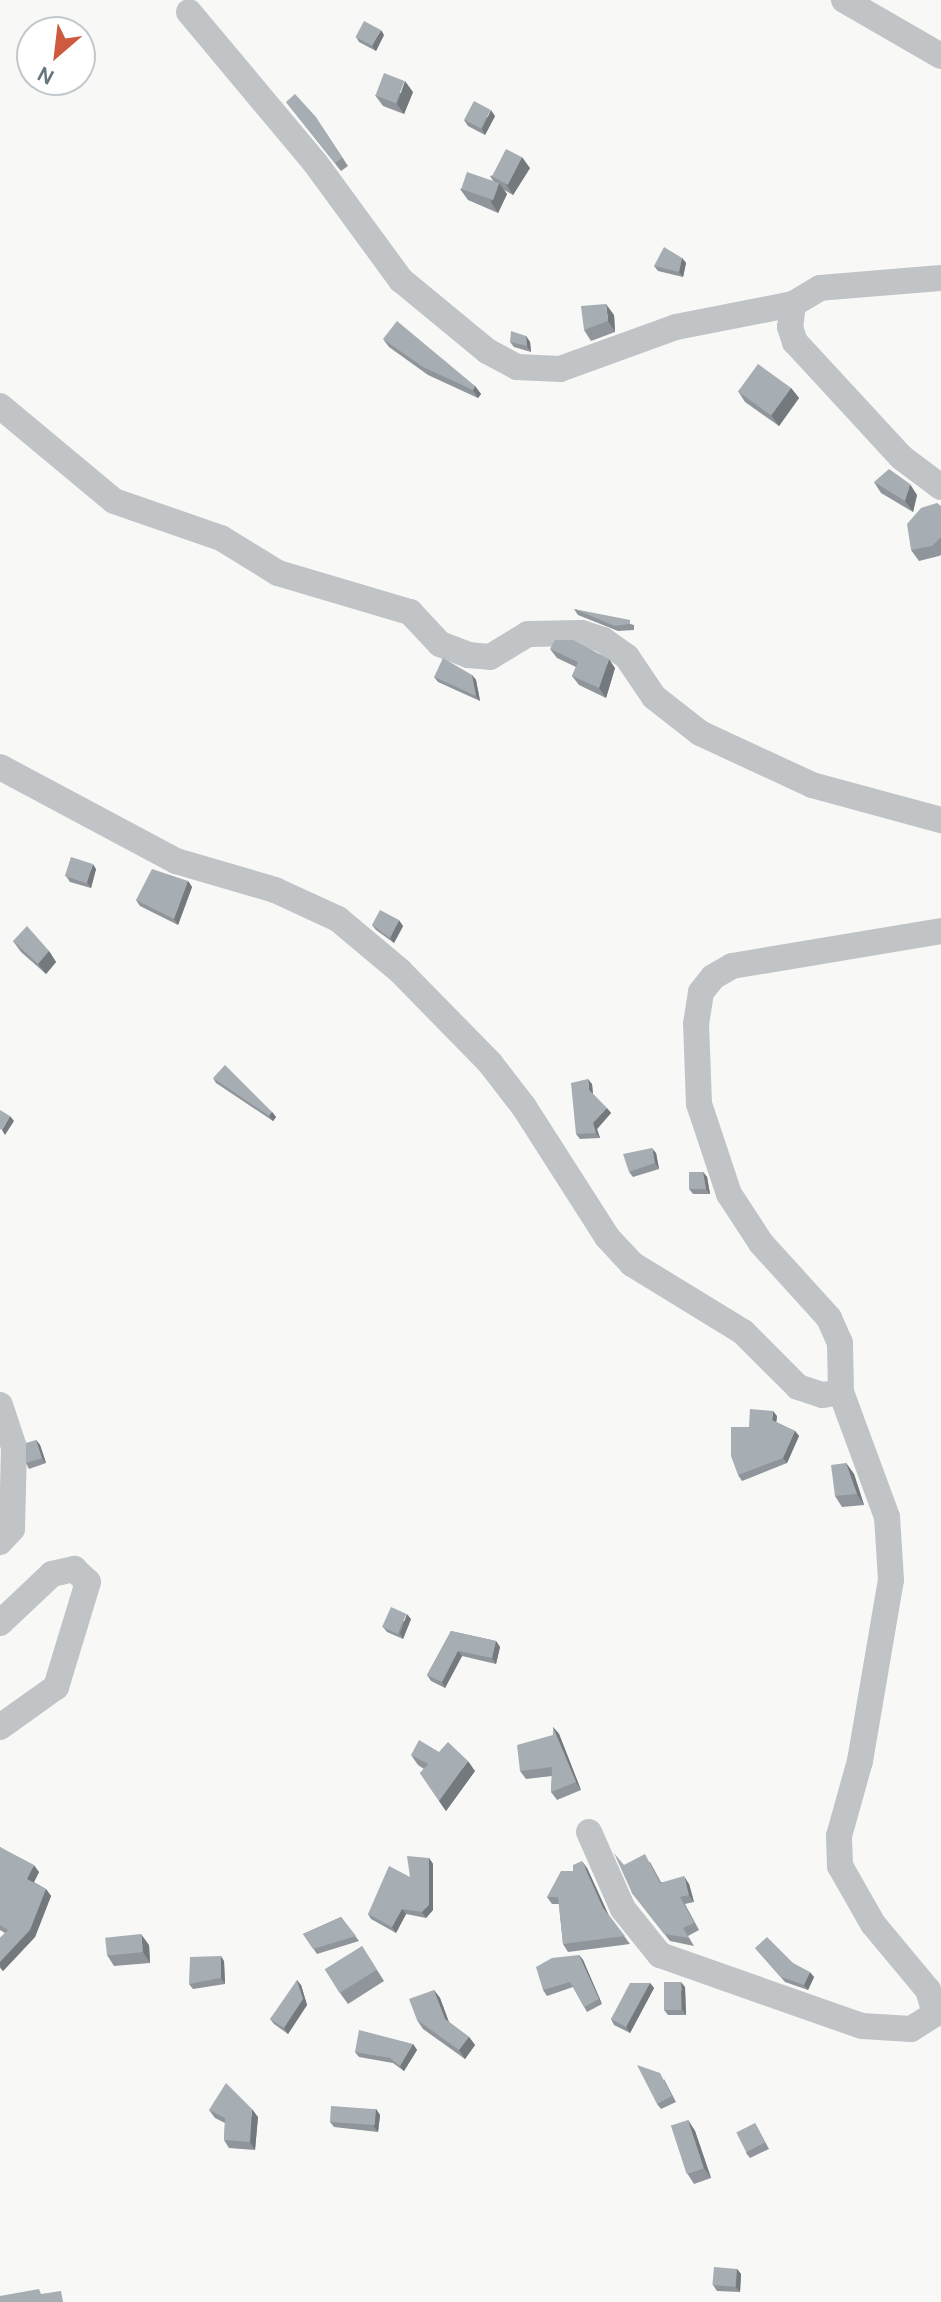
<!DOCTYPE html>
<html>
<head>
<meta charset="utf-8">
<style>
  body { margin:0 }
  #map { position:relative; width:941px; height:2302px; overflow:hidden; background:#f8f8f6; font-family:Karla,sans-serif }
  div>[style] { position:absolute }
  .minor>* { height:26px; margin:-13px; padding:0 13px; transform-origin:13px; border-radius:13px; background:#c0c4c7 }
  .wall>* { inset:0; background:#8f959a }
  .shaded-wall>* { inset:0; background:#74797d }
  .building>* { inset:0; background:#a6adb3; transform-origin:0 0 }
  span { translate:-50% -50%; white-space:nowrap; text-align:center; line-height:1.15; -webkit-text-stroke:8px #fff; paint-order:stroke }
  .north { position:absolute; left:16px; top:16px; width:80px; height:80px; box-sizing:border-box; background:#fff; border:2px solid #c2c8cb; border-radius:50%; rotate:208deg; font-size:22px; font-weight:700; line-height:32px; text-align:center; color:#66757e }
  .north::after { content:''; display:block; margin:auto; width:28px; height:36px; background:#ce5a40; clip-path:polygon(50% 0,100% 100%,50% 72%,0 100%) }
</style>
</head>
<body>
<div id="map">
  <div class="minor">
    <i style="left:844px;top:0;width:112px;rotate:30deg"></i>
    <i style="left:189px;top:12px;width:198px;rotate:50.1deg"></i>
    <i style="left:316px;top:164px;width:144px;rotate:53.8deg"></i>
    <i style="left:401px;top:280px;width:112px;rotate:39.5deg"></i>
    <i style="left:487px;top:351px;width:34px;rotate:28deg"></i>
    <i style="left:517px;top:367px;width:43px;rotate:2.7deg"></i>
    <i style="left:560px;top:369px;width:123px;rotate:-19.9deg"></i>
    <i style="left:676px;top:327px;width:119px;rotate:-11.1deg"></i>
    <i style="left:941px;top:278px;width:121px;rotate:175.3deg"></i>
    <i style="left:820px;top:288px;width:31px;rotate:149deg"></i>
    <i style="left:793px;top:304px;width:23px;rotate:97deg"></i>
    <i style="left:790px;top:327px;width:16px;rotate:72deg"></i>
    <i style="left:795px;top:342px;width:156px;rotate:47.3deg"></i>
    <i style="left:901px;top:457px;width:50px;rotate:36.9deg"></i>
    <i style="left:0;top:406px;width:148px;rotate:39.8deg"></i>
    <i style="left:114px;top:501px;width:113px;rotate:19.1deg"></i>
    <i style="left:221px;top:538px;width:67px;rotate:31.6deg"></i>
    <i style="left:278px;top:573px;width:138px;rotate:16.5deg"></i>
    <i style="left:410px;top:612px;width:44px;rotate:46.8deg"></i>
    <i style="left:440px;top:644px;width:30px;rotate:21deg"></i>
    <i style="left:468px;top:655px;width:22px;rotate:5deg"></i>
    <i style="left:490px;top:657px;width:44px;rotate:-31.2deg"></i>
    <i style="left:528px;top:634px;width:54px;rotate:-1.1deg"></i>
    <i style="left:582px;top:633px;width:22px;rotate:18deg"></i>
    <i style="left:603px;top:640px;width:29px;rotate:35deg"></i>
    <i style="left:627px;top:657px;width:48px;rotate:56deg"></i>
    <i style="left:654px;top:697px;width:58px;rotate:38deg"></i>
    <i style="left:700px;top:733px;width:123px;rotate:24.9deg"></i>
    <i style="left:812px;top:785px;width:134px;rotate:15.2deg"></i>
    <i style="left:0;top:767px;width:200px;rotate:28.1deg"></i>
    <i style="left:176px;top:861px;width:103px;rotate:16.3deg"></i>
    <i style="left:275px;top:890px;width:69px;rotate:24.7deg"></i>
    <i style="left:338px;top:919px;width:81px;rotate:40deg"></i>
    <i style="left:400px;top:971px;width:129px;rotate:45.6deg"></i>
    <i style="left:490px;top:1063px;width:56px;rotate:52.3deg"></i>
    <i style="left:524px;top:1107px;width:154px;rotate:57.4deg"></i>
    <i style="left:607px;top:1237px;width:37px;rotate:47deg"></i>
    <i style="left:632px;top:1264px;width:130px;rotate:31.5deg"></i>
    <i style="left:743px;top:1332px;width:78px;rotate:45deg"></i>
    <i style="left:798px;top:1387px;width:26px;rotate:18deg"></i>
    <i style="left:823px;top:1395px;width:18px;rotate:-9deg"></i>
    <i style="left:841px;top:1392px;width:49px;rotate:-91.2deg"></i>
    <i style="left:840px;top:1343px;width:27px;rotate:-114deg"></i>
    <i style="left:829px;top:1318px;width:101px;rotate:-132.2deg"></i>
    <i style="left:761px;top:1243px;width:59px;rotate:-123.1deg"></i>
    <i style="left:729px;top:1194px;width:95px;rotate:-108.4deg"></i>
    <i style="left:699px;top:1104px;width:80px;rotate:-92.1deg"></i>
    <i style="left:696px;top:1024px;width:32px;rotate:-81deg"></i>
    <i style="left:701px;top:992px;width:19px;rotate:-51deg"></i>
    <i style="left:713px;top:977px;width:22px;rotate:-30deg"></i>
    <i style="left:732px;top:966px;width:212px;rotate:-9.5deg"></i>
    <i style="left:0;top:1405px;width:44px;rotate:71.6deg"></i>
    <i style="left:14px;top:1447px;width:82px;rotate:91.4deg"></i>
    <i style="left:12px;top:1529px;width:18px;rotate:133deg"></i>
    <i style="left:0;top:1623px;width:71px;rotate:-43.3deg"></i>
    <i style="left:52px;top:1574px;width:23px;rotate:-13deg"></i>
    <i style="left:74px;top:1569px;width:19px;rotate:43deg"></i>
    <i style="left:88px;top:1582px;width:110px;rotate:106.9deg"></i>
    <i style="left:56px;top:1687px;width:69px;rotate:144.5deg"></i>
    <i style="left:589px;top:1832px;width:84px;rotate:66.2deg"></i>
    <i style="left:623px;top:1909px;width:59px;rotate:51.2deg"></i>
    <i style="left:660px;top:1955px;width:214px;rotate:19.4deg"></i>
    <i style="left:862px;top:2026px;width:49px;rotate:3.5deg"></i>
    <i style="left:911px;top:2029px;width:28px;rotate:-32deg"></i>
    <i style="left:935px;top:2014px;width:25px;rotate:-106deg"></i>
    <i style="left:928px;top:1990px;width:86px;rotate:-129.8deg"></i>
    <i style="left:873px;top:1924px;width:67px;rotate:-119.6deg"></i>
    <i style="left:840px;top:1866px;width:30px;rotate:-92deg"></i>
    <i style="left:839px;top:1836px;width:78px;rotate:-74.4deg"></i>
    <i style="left:860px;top:1761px;width:184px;rotate:-80.3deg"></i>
    <i style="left:891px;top:1580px;width:63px;rotate:-93.6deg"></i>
    <i style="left:887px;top:1517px;width:133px;rotate:-110.2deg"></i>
  </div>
  <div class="wall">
    <i style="clip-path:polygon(384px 35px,376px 51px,359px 42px,356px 37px)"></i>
    <i style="clip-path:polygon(413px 92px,404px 114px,383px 106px,375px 95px)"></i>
    <i style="clip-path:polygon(286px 102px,315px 116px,348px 166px,341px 171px)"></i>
    <i style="clip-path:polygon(495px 116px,485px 135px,468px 126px,464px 120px)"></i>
    <i style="clip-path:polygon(530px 168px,513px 195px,504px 190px,507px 194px,498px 213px,468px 200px,460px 189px,494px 182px,490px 176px)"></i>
    <i style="clip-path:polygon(682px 258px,686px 263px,683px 277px,658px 271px,654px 266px)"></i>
    <i style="clip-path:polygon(614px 315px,615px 332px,591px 341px,584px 330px)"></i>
    <i style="clip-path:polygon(526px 336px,530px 342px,531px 352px,514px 347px,510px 342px)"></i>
    <i style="clip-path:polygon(383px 339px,475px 386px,481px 394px,478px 398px,428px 375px,389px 347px)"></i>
    <i style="clip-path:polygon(791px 388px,799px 398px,779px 426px,745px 402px,738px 391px)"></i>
    <i style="clip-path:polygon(874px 482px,917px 495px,913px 512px,881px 493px)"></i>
    <i style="clip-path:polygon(941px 506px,941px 555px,939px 556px,919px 561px,911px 550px)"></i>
    <i style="clip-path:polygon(574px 609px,634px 625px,634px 630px,618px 631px,578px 615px)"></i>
    <i style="clip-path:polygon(550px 649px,615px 668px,606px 698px,579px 685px,572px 676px,576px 667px,557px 658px)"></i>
    <i style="clip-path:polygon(472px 675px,476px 680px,480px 701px,438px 682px,434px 677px)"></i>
    <i style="clip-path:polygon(96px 869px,91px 888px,70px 882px,66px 876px)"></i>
    <i style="clip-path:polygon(188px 881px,192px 887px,178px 925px,140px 906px,136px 900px)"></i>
    <i style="clip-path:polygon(372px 925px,403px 926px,394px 943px,376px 930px)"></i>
    <i style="clip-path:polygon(13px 941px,49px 951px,56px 962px,46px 974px,21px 952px)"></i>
    <i style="clip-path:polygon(213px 1078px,272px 1112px,276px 1117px,273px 1121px,216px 1083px)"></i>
    <i style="clip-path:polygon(592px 1084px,593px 1094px,611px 1113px,597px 1129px,600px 1138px,580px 1139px,576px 1134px)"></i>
    <i style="clip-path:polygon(656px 1153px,659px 1169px,633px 1177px,629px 1172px)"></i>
    <i style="clip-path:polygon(703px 1172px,707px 1177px,710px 1194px,693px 1194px,689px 1189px)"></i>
    <i style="clip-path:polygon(777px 1416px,776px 1422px,795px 1431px,799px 1436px,787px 1463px,742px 1481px,738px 1475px)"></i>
    <i style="clip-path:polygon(36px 1440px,40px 1445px,46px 1463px,29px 1469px,26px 1463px)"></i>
    <i style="clip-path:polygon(846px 1463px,854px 1474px,864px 1505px,842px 1507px,835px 1496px)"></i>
    <i style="clip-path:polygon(411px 1619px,403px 1639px,387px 1632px,383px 1627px)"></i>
    <i style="clip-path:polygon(451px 1631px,496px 1641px,500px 1647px,496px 1664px,462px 1656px,445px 1688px,431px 1681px,427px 1675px)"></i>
    <i style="clip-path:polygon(553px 1727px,559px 1734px,581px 1790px,557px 1800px,551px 1792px,552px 1776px,526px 1779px,520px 1771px,553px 1735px)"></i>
    <i style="clip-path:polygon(411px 1755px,475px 1771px,446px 1811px,420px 1773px,424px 1769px,418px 1765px)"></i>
    <i style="clip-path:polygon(0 1847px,39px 1872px,34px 1882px,46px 1889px,51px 1896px,35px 1937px,3px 1971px,0 1968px,0 1938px,5px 1933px,0 1930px)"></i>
    <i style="clip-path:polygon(429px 1858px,433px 1864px,433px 1910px,426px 1918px,406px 1914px,396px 1933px,371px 1919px,368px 1914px,410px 1877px)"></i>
    <i style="clip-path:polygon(650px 1862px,661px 1882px,689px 1884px,694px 1902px,685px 1904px,699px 1930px,688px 1936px,694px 1946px,670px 1941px,632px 1893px,624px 1865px)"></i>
    <i style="clip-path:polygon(587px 1868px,608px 1914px,630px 1944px,568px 1952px,563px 1944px,559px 1904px,552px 1904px,547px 1897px,573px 1871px)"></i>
    <i style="clip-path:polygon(341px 1917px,359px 1941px,317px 1954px,303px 1934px)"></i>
    <i style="clip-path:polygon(149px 1945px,150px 1963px,114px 1966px,107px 1955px)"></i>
    <i style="clip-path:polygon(362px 1946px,384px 1981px,348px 2004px,340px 1993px)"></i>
    <i style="clip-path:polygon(755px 1948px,814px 1977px,808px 1990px,785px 1982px)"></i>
    <i style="clip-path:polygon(579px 1955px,583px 1960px,602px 2004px,587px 2012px,573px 1987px,547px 1996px,543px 1990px)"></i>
    <i style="clip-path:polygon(224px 1961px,225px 1984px,193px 1989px,189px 1984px)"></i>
    <i style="clip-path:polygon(650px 1983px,654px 1988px,630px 2033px,614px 2025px,611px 2019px)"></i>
    <i style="clip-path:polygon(301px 1985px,307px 2005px,288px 2034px,274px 2024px,270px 2019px)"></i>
    <i style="clip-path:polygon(685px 1987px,686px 2015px,668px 2015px,664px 2010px)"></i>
    <i style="clip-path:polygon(434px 1990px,440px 1998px,449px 2022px,469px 2037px,475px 2045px,465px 2059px,423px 2029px,417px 2020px)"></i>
    <i style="clip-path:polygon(413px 2044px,417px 2050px,404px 2071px,393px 2063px,359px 2057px,355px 2052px)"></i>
    <i style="clip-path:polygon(664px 2079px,676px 2102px,661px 2109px,657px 2104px)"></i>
    <i style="clip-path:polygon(376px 2109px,380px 2115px,378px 2132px,334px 2127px,330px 2122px)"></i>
    <i style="clip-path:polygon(209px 2110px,258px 2117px,255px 2150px,229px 2148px,224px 2140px,225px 2123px,215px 2118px)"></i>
    <i style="clip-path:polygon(688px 2120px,695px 2131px,711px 2178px,694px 2184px,687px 2173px)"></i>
    <i style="clip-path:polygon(755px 2123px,769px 2149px,750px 2158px,746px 2153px)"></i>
    <i style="clip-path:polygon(737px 2269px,741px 2274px,740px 2292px,717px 2291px,713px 2285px)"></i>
  </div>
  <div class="shaded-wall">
    <i style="clip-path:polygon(381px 30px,384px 35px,376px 51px,372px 46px)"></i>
    <i style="clip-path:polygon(405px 81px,413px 92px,404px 114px,397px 104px)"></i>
    <i style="clip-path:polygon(491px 110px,495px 116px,485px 135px,482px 129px)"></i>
    <i style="clip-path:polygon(522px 157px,530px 168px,513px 195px,506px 184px)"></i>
    <i style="clip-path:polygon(499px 183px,507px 194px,498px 213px,491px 202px)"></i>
    <i style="clip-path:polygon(682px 258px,686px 263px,683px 277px,679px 272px)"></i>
    <i style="clip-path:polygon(606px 304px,614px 315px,615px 332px,608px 321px)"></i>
    <i style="clip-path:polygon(526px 336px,530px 342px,531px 352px,527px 346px)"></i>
    <i style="clip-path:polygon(475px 386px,481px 394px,478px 398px,473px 390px)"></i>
    <i style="clip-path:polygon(791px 388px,799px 398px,779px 426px,771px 415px)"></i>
    <i style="clip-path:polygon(910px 484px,917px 495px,913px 512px,905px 501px)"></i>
    <i style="clip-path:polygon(609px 659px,615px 668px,606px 698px,599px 688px)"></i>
    <i style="clip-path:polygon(472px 675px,476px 680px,480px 701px,476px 696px)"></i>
    <i style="clip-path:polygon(93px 864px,96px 869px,91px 888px,87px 882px)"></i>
    <i style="clip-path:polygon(188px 881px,192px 887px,178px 925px,174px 919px)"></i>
    <i style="clip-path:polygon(399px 920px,403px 926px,394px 943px,390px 938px)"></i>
    <i style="clip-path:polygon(49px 951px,56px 962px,46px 974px,38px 964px)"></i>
    <i style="clip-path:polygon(588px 1079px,592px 1084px,593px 1096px,589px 1090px)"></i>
    <i style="clip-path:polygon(607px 1108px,611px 1113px,597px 1129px,600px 1138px,596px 1133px,593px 1123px)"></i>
    <i style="clip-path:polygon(272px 1112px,276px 1117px,273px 1121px,269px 1116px)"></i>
    <i style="clip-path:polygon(10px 1116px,14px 1121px,5px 1135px,2px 1130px)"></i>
    <i style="clip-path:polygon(652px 1148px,656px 1153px,659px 1169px,655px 1163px)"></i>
    <i style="clip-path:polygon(703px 1172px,707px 1177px,710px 1194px,706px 1189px)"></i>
    <i style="clip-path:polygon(773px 1411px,777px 1416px,776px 1425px,772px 1420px)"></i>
    <i style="clip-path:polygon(795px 1431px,799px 1436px,787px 1463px,783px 1458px)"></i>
    <i style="clip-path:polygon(36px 1440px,40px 1445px,46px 1463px,42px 1458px)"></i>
    <i style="clip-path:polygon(846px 1463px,854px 1474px,864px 1505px,857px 1494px)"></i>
    <i style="clip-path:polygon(407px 1614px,411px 1619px,403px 1639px,400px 1633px)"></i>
    <i style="clip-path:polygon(496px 1641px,500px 1647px,496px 1664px,492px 1658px)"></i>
    <i style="clip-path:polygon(458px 1651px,462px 1656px,445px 1688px,442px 1682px)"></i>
    <i style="clip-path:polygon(553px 1727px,559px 1734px,581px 1790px,576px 1782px)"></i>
    <i style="clip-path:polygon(468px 1761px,475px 1771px,446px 1811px,439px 1801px)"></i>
    <i style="clip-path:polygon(429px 1858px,433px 1864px,433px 1910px,426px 1918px,422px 1912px)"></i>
    <i style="clip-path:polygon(582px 1861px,587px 1868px,609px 1916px,603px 1908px)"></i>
    <i style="clip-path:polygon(34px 1865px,39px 1872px,32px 1886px,27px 1879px)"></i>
    <i style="clip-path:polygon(684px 1876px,689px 1884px,694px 1902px,689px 1895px)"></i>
    <i style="clip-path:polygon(46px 1889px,51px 1896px,35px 1937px,3px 1971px,0 1966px,0 1962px)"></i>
    <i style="clip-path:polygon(402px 1909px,406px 1914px,396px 1933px,392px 1927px)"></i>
    <i style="clip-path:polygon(141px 1934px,149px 1945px,150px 1963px,143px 1952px)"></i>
    <i style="clip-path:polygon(579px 1955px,583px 1960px,602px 2004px,599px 1999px)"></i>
    <i style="clip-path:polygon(221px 1956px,224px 1961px,225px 1984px,221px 1978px)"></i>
    <i style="clip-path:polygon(810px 1972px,814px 1977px,808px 1990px,804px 1985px)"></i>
    <i style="clip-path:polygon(297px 1980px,301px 1985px,307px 2005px,288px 2034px,284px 2028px)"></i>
    <i style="clip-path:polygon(681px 1982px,685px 1987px,686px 2015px,682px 2009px)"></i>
    <i style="clip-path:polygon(650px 1983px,654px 1988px,630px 2033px,626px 2027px)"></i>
    <i style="clip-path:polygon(434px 1990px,440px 1998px,451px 2028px,445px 2019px)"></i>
    <i style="clip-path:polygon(469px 2037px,475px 2045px,465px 2059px,459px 2050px)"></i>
    <i style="clip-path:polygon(413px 2044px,417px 2050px,404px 2071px,400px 2066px)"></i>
    <i style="clip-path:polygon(252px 2109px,258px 2117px,255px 2150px,250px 2142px)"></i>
    <i style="clip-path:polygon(376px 2109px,380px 2115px,378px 2132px,374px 2127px)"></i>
    <i style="clip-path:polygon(688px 2120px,695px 2131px,711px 2178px,704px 2168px)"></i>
    <i style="clip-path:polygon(737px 2269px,741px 2274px,740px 2292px,736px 2287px)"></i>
  </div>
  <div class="building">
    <i style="left:364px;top:21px;width:19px;height:18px;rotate:28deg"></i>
    <i style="left:384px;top:73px;width:22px;height:24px;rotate:21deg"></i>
    <i style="clip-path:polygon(295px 94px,315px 116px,342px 158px,335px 163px,286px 102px)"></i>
    <i style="left:474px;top:101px;width:19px;height:21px;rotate:28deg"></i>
    <i style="left:506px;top:149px;width:18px;height:31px;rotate:27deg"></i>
    <i style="left:467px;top:172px;width:34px;height:18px;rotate:19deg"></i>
    <i style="clip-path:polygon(664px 247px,682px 258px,679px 272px,654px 266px)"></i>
    <i style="clip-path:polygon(606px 304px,608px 321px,584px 330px,581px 306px)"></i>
    <i style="clip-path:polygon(397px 321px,475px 386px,473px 390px,423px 367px,383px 339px)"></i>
    <i style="clip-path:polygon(511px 331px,526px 336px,527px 346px,510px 342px)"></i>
    <i style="left:758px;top:364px;width:41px;height:34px;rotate:36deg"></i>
    <i style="clip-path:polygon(889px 469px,910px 484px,905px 501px,874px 482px)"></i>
    <i style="clip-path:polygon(937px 503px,941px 506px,941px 537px,932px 546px,911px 550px,907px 524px,921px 508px)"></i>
    <i style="clip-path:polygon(574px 609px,630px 620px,630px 624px,615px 626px)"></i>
    <i style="clip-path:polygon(555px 640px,573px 640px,609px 659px,599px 688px,572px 676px,578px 662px,550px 649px)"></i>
    <i style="clip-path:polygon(443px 658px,472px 675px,476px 696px,434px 677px)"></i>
    <i style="left:71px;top:857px;width:23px;height:20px;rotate:18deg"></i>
    <i style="clip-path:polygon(152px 869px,188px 881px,174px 919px,136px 900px)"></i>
    <i style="clip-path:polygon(380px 910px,399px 920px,390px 938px,372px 925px)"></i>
    <i style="clip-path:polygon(27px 926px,49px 951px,38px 964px,13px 941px)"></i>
    <i style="clip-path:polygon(225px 1065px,272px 1112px,269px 1116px,213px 1078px)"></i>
    <i style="clip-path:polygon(588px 1079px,589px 1090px,607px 1108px,593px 1123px,596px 1133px,576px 1134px,571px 1083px)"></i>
    <i style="clip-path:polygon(0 1110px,10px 1116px,2px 1130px,0 1129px)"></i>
    <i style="clip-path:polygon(652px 1148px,655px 1163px,629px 1172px,623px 1154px)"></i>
    <i style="clip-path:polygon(689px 1172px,703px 1172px,706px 1189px,689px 1189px)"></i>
    <i style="clip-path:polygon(750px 1409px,773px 1411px,772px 1420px,795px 1431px,783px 1458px,738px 1475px,731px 1456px,731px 1427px,749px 1427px)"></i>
    <i style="clip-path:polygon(36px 1440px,42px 1458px,26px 1463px,26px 1443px)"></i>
    <i style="clip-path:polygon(846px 1463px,857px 1494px,835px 1496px,831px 1465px)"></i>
    <i style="left:391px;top:1607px;width:17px;height:22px;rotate:24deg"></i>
    <i style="clip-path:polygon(451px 1631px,496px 1641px,492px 1658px,458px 1651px,442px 1682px,427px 1675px)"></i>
    <i style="clip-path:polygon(553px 1727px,576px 1782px,551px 1792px,552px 1767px,520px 1771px,517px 1745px,553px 1735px)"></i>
    <i style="clip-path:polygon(419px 1740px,439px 1752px,448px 1742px,468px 1761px,439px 1801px,420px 1773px,428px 1764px,411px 1755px)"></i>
    <i style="clip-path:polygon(0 1847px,34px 1865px,27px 1879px,46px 1889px,30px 1930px,0 1962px,0 1938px,8px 1930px,0 1925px)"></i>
    <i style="clip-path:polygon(614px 1853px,624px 1865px,645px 1854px,660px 1883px,684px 1876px,689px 1895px,680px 1897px,694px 1923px,683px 1928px,689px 1938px,664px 1934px,632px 1893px)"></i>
    <i style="clip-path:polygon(407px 1856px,429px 1858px,429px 1905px,422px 1912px,402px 1909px,392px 1927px,368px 1914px,389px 1866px,410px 1877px)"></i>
    <i style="clip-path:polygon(582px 1861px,603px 1908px,625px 1936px,563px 1944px,558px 1897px,547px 1897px,561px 1871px,573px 1871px,573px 1865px)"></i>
    <i style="clip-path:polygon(341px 1917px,356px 1936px,313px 1949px,303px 1934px)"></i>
    <i style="left:141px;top:1934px;width:18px;height:36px;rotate:84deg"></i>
    <i style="clip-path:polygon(767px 1937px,793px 1963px,810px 1972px,804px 1985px,781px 1977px,755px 1948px)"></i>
    <i style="left:362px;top:1946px;width:28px;height:44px;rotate:58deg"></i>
    <i style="clip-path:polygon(579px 1955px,599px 1999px,584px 2007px,570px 1982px,543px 1990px,536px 1967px,552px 1958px)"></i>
    <i style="clip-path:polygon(221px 1956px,221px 1978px,189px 1984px,190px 1957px)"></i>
    <i style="clip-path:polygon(297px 1980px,303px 1999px,284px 2028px,270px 2019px)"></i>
    <i style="left:664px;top:1982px;width:17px;height:28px"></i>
    <i style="clip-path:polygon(630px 1983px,650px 1983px,626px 2027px,611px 2019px)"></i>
    <i style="clip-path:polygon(434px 1990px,445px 2019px,469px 2037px,459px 2050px,417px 2020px,409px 1999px)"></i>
    <i style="clip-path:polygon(359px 2030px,413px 2044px,400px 2066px,390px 2058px,355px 2052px)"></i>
    <i style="clip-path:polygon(637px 2065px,660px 2073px,672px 2096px,657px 2104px)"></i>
    <i style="clip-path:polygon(226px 2083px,252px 2109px,250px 2142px,224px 2140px,225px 2118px,209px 2110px)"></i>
    <i style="left:331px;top:2106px;width:45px;height:16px;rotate:4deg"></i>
    <i style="left:688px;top:2120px;width:51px;height:18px;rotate:72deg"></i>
    <i style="left:755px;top:2123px;width:22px;height:21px;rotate:63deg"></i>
    <i style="left:714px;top:2267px;width:23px;height:18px;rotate:5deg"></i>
    <i style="clip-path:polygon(39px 2289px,41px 2294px,61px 2291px,63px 2302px,0 2302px,0 2296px)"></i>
  </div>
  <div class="north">N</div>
</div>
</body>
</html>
